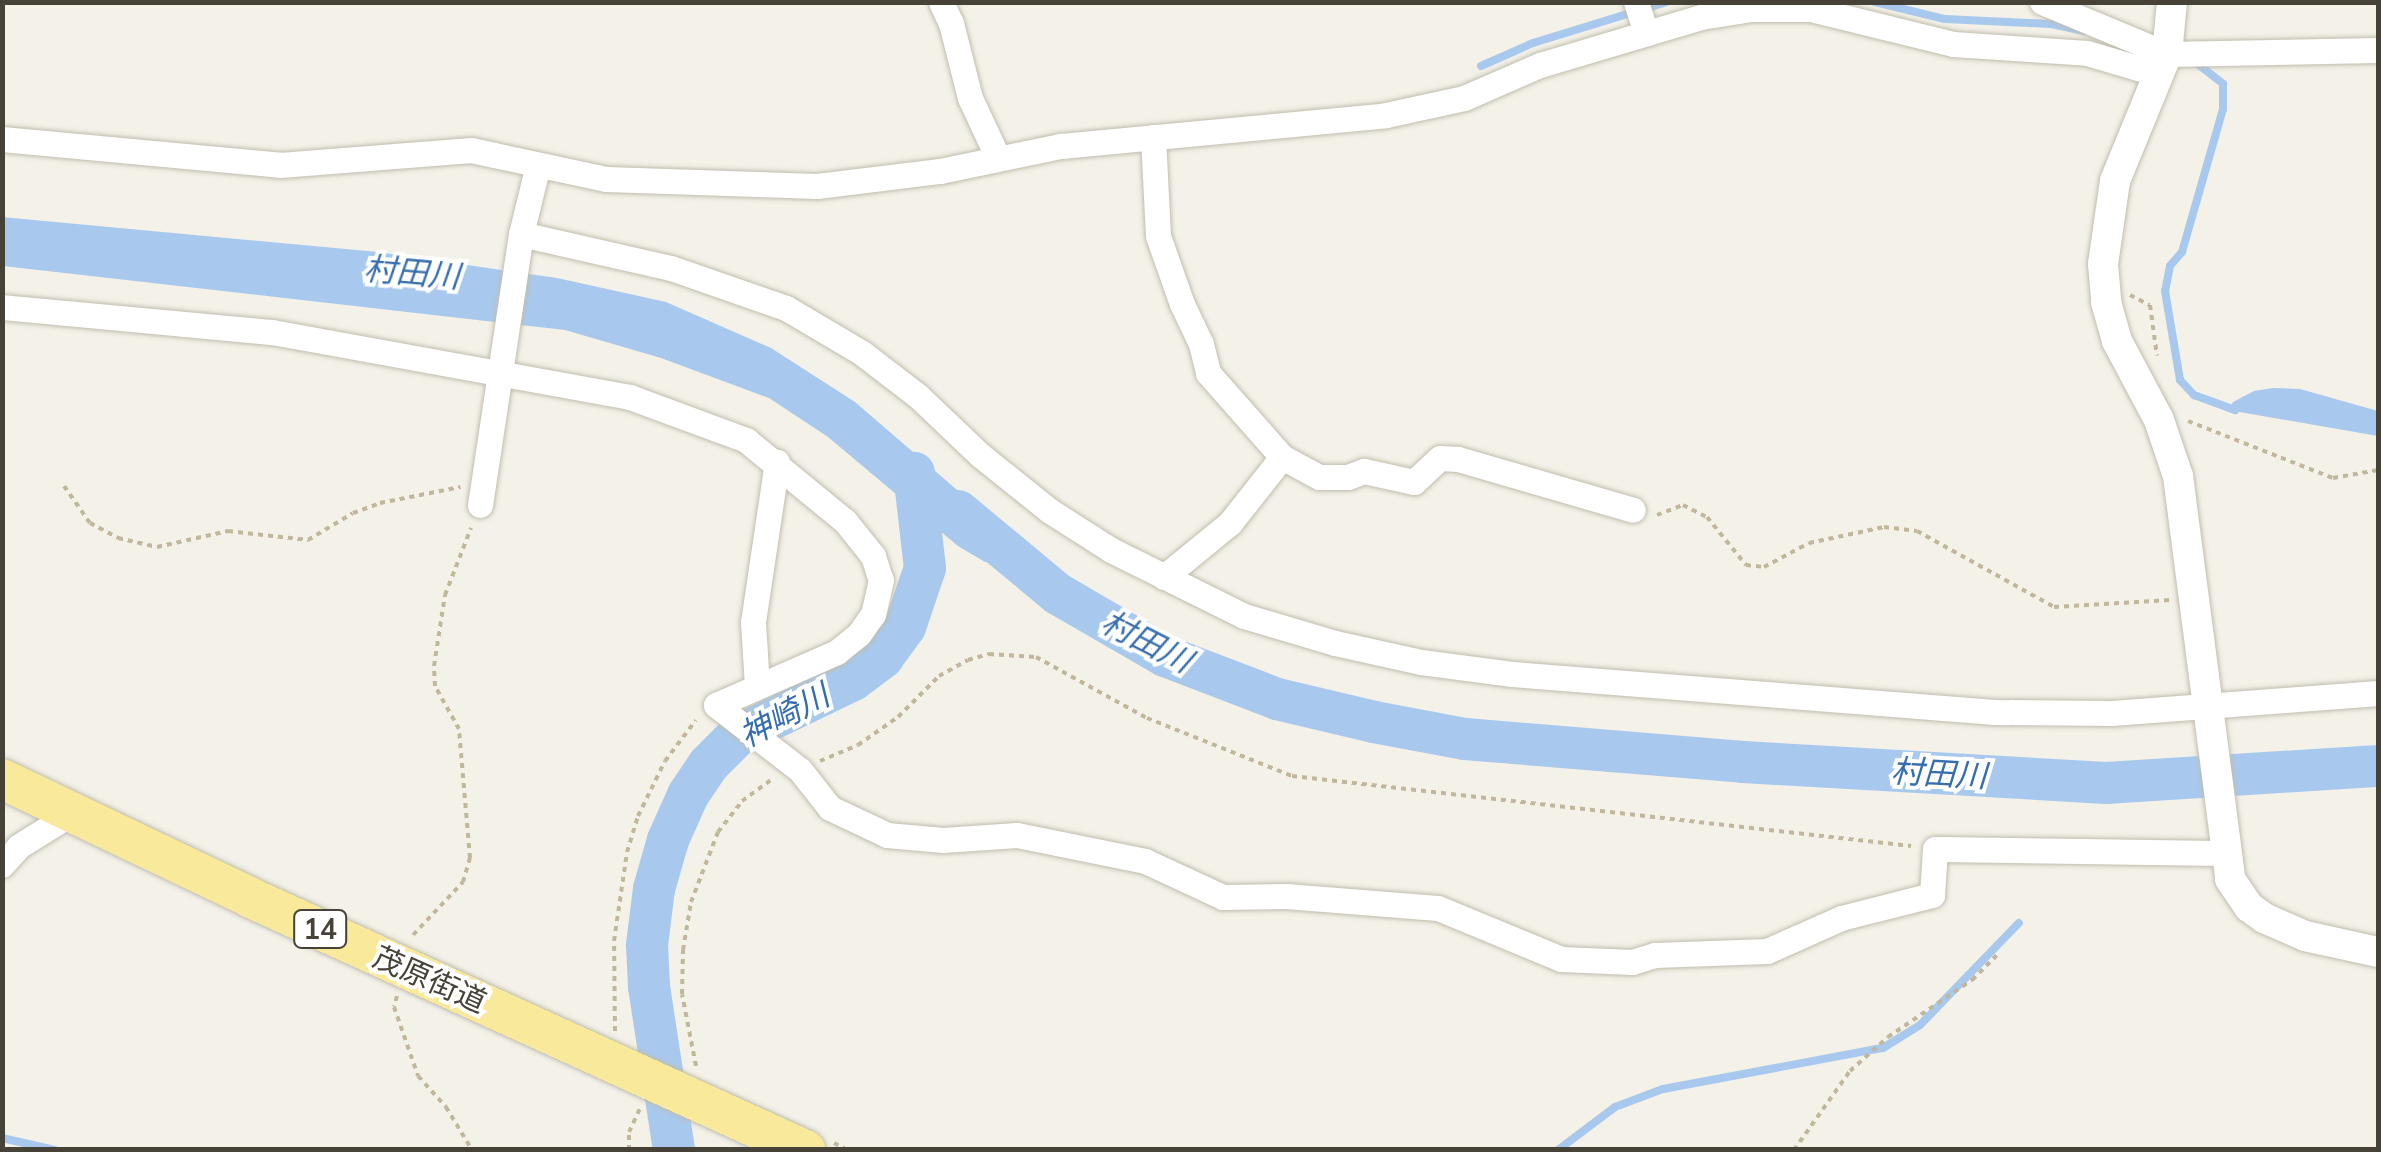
<!DOCTYPE html>
<html>
<head>
<meta charset="utf-8">
<style>
  body { margin:0 }
  #map { position:relative; width:2381px; height:1152px; overflow:hidden; background:#f3f1e8; font-family:Mulish,"Noto Sans JP",sans-serif }
  div>[style] { position:absolute }
  .water>* { inset:0; background:#a8c9ed }
  .stream>* { height:8px; margin:-4px; padding:0 4px; transform-origin:4px; border-radius:4px; background:#a8c9ed }
  .river>* { height:42px; margin:-21px; padding:0 21px; transform-origin:21px; border-radius:21px; background:#a8c9ed }
  .path>* { height:4px; margin-top:-2px; transform-origin:0; background:repeating-linear-gradient(90deg,#c0b79d 0 5px,transparent 0 10px) }
  .roads { filter:drop-shadow(0 0 2px #c1bdae) drop-shadow(0 0 2px #c1bdae) }
  .minor>* { height:25px; margin:-12.5px; padding:0 12.5px; transform-origin:12.5px; border-radius:12.5px; background:#fff }
  .tertiary>* { height:30px; margin:-15px; padding:0 15px; transform-origin:15px; border-radius:15px; background:#fff }
  .primary>* { height:40px; margin:-20px; padding:0 20px; transform-origin:20px; border-radius:20px; background:#f9e99b }
  span { translate:-50% -50%; white-space:nowrap; text-align:center; line-height:1.15; -webkit-text-stroke:8px #fff; paint-order:stroke }
  .shield-label span { padding:2px 8px; background:#fff; border:2px solid; border-radius:8px; -webkit-text-stroke-width:0 }
  .shield-label { font-size:28px; color:#474237; font-weight:700 }
  .street-label { font-size:30px; color:#474237 }
  .water-label { font-size:32px; color:#356dae; font-style:italic }
  .frame { position:absolute; inset:0; border:5px solid #474237; pointer-events:none }
</style>
</head>
<body>
<div id="map">
  <div class="water">
    <i style="clip-path:polygon(2px 217px,378px 252px,557px 278px,666px 302px,771px 348px,855px 402px,1014px 539px,985px 562px,958px 546px,828px 437px,769px 398px,661px 358px,565px 330px,3px 266px)"></i>
    <i style="clip-path:polygon(2273px 388px,2300px 389px,2378px 411px,2378px 436px,2228px 410px,2233px 402px,2254px 391px)"></i>
  </div>
  <div class="stream">
    <i style="left:1875px;top:2px;width:72px;rotate:13.7deg"></i>
    <i style="left:1945px;top:19px;width:106px;rotate:2.7deg"></i>
    <i style="left:2051px;top:24px;width:34px;rotate:12deg"></i>
    <i style="left:2194px;top:61px;width:37px;rotate:38deg"></i>
    <i style="left:2223px;top:84px;width:25px;rotate:90deg"></i>
    <i style="left:2223px;top:109px;width:149px;rotate:106deg"></i>
    <i style="left:2182px;top:252px;width:18px;rotate:131deg"></i>
    <i style="left:2170px;top:266px;width:25px;rotate:101deg"></i>
    <i style="left:2165px;top:291px;width:90px;rotate:80.4deg"></i>
    <i style="left:2180px;top:380px;width:21px;rotate:47deg"></i>
    <i style="left:2194px;top:395px;width:44px;rotate:20.1deg"></i>
    <i style="left:1481px;top:66px;width:57px;rotate:-23.9deg"></i>
    <i style="left:1533px;top:43px;width:139px;rotate:-17.1deg"></i>
    <i style="left:2px;top:1138px;width:54px;rotate:12.8deg"></i>
    <i style="left:1558px;top:1150px;width:71px;rotate:-37deg"></i>
    <i style="left:1615px;top:1107px;width:51px;rotate:-20.6deg"></i>
    <i style="left:1663px;top:1089px;width:224px;rotate:-10.6deg"></i>
    <i style="left:1883px;top:1048px;width:44px;rotate:-31.9deg"></i>
    <i style="left:1920px;top:1025px;width:142px;rotate:-45.9deg"></i>
  </div>
  <div class="river">
    <i style="left:958px;top:511px;width:130px;rotate:39.7deg"></i>
    <i style="left:1058px;top:594px;width:124px;rotate:30.1deg"></i>
    <i style="left:1165px;top:656px;width:120px;rotate:21deg"></i>
    <i style="left:1277px;top:699px;width:100px;rotate:13.3deg"></i>
    <i style="left:1374px;top:722px;width:93px;rotate:10.6deg"></i>
    <i style="left:1465px;top:739px;width:279px;rotate:4.7deg"></i>
    <i style="left:1743px;top:762px;width:364px;rotate:3.3deg"></i>
    <i style="left:2106px;top:783px;width:273px;rotate:-3.6deg"></i>
    <i style="left:674px;top:1150px;width:166px;rotate:-98.7deg"></i>
    <i style="left:649px;top:986px;width:41px;rotate:-92.8deg"></i>
    <i style="left:647px;top:945px;width:56px;rotate:-82.9deg"></i>
    <i style="left:654px;top:889px;width:51px;rotate:-74.1deg"></i>
    <i style="left:668px;top:840px;width:49px;rotate:-66deg"></i>
    <i style="left:688px;top:795px;width:37px;rotate:-56deg"></i>
    <i style="left:709px;top:764px;width:40px;rotate:-45deg"></i>
    <i style="left:737px;top:736px;width:129px;rotate:-25.8deg"></i>
    <i style="left:853px;top:680px;width:38px;rotate:-37deg"></i>
    <i style="left:883px;top:657px;width:37px;rotate:-54deg"></i>
    <i style="left:905px;top:627px;width:62px;rotate:-71.3deg"></i>
    <i style="left:925px;top:568px;width:96px;rotate:-96.6deg"></i>
  </div>
  <div class="path">
    <i style="left:2130px;top:295px;width:22px;rotate:27deg"></i>
    <i style="left:2150px;top:305px;width:51px;rotate:82.2deg"></i>
    <i style="left:2188px;top:421px;width:156px;rotate:21.5deg"></i>
    <i style="left:2333px;top:478px;width:46px;rotate:-10.1deg"></i>
    <i style="left:64px;top:486px;width:45px;rotate:54.9deg"></i>
    <i style="left:90px;top:523px;width:32px;rotate:28deg"></i>
    <i style="left:118px;top:538px;width:40px;rotate:13deg"></i>
    <i style="left:157px;top:547px;width:73px;rotate:-12.7deg"></i>
    <i style="left:228px;top:531px;width:81px;rotate:6.4deg"></i>
    <i style="left:308px;top:540px;width:52px;rotate:-31deg"></i>
    <i style="left:353px;top:513px;width:29px;rotate:-20deg"></i>
    <i style="left:380px;top:503px;width:82px;rotate:-11.3deg"></i>
    <i style="left:1657px;top:515px;width:28px;rotate:-21deg"></i>
    <i style="left:1683px;top:505px;width:27px;rotate:27deg"></i>
    <i style="left:1707px;top:517px;width:62px;rotate:50.9deg"></i>
    <i style="left:1746px;top:565px;width:18px;rotate:6deg"></i>
    <i style="left:1764px;top:567px;width:51px;rotate:-28.1deg"></i>
    <i style="left:1809px;top:543px;width:77px;rotate:-12deg"></i>
    <i style="left:1884px;top:527px;width:33px;rotate:7deg"></i>
    <i style="left:1917px;top:531px;width:157px;rotate:29deg"></i>
    <i style="left:2054px;top:607px;width:116px;rotate:-3.5deg"></i>
    <i style="left:820px;top:761px;width:41px;rotate:-22.8deg"></i>
    <i style="left:858px;top:745px;width:49px;rotate:-35deg"></i>
    <i style="left:898px;top:717px;width:58px;rotate:-45deg"></i>
    <i style="left:939px;top:676px;width:33px;rotate:-29deg"></i>
    <i style="left:968px;top:660px;width:22px;rotate:-16deg"></i>
    <i style="left:989px;top:654px;width:47px;rotate:3.7deg"></i>
    <i style="left:1036px;top:657px;width:127px;rotate:28.8deg"></i>
    <i style="left:1147px;top:718px;width:156px;rotate:21.8deg"></i>
    <i style="left:1292px;top:776px;width:623px;rotate:6.45deg"></i>
    <i style="left:413px;top:935px;width:73px;rotate:-46.7deg"></i>
    <i style="left:463px;top:882px;width:25px;rotate:-74deg"></i>
    <i style="left:470px;top:858px;width:129px;rotate:-94.9deg"></i>
    <i style="left:459px;top:729px;width:49px;rotate:-119.2deg"></i>
    <i style="left:435px;top:686px;width:20px;rotate:-93deg"></i>
    <i style="left:434px;top:666px;width:72px;rotate:-81.2deg"></i>
    <i style="left:445px;top:595px;width:72px;rotate:-68.8deg"></i>
    <i style="left:397px;top:996px;width:11px;rotate:105deg"></i>
    <i style="left:394px;top:1007px;width:73px;rotate:70.8deg"></i>
    <i style="left:418px;top:1076px;width:42px;rotate:47.9deg"></i>
    <i style="left:446px;top:1107px;width:50px;rotate:58.8deg"></i>
    <i style="left:615px;top:1031px;width:90px;rotate:-90.6deg"></i>
    <i style="left:614px;top:941px;width:90px;rotate:-81.7deg"></i>
    <i style="left:627px;top:852px;width:38px;rotate:-73deg"></i>
    <i style="left:638px;top:816px;width:61px;rotate:-63.9deg"></i>
    <i style="left:665px;top:761px;width:51px;rotate:-52.9deg"></i>
    <i style="left:696px;top:1066px;width:73px;rotate:-101deg"></i>
    <i style="left:682px;top:994px;width:44px;rotate:-88.7deg"></i>
    <i style="left:683px;top:950px;width:49px;rotate:-80.5deg"></i>
    <i style="left:691px;top:902px;width:75px;rotate:-68.9deg"></i>
    <i style="left:718px;top:832px;width:39px;rotate:-52deg"></i>
    <i style="left:742px;top:801px;width:39px;rotate:-36deg"></i>
    <i style="left:834px;top:1143px;width:16px;rotate:27deg"></i>
    <i style="left:629px;top:1150px;width:18px;rotate:-90deg"></i>
    <i style="left:629px;top:1132px;width:26px;rotate:-65deg"></i>
    <i style="left:1794px;top:1150px;width:97px;rotate:-54.7deg"></i>
    <i style="left:1850px;top:1071px;width:51px;rotate:-41.8deg"></i>
    <i style="left:1888px;top:1037px;width:102px;rotate:-34.2deg"></i>
    <i style="left:1972px;top:980px;width:35px;rotate:-45deg"></i>
  </div>
  <div class="roads">
    <div class="minor">
      <i style="left:941px;top:2px;width:23px;rotate:65deg"></i>
      <i style="left:951px;top:23px;width:77px;rotate:75.8deg"></i>
      <i style="left:970px;top:98px;width:66px;rotate:65deg"></i>
      <i style="left:1636px;top:2px;width:33px;rotate:72deg"></i>
      <i style="left:2042px;top:2px;width:135px;rotate:22.6deg"></i>
      <i style="left:2167px;top:54px;width:211px;rotate:-1.1deg"></i>
      <i style="left:1153px;top:137px;width:99px;rotate:87.1deg"></i>
      <i style="left:1158px;top:236px;width:72px;rotate:70.6deg"></i>
      <i style="left:1182px;top:304px;width:44px;rotate:64.6deg"></i>
      <i style="left:1201px;top:344px;width:30px;rotate:76deg"></i>
      <i style="left:1208px;top:373px;width:112px;rotate:48.6deg"></i>
      <i style="left:1282px;top:457px;width:42px;rotate:28.4deg"></i>
      <i style="left:1319px;top:477px;width:29px"></i>
      <i style="left:1348px;top:477px;width:17px;rotate:-21deg"></i>
      <i style="left:1364px;top:471px;width:51px;rotate:12.4deg"></i>
      <i style="left:1414px;top:482px;width:35px;rotate:-43deg"></i>
      <i style="left:1440px;top:458px;width:18px;rotate:3deg"></i>
      <i style="left:1458px;top:459px;width:182px;rotate:16.2deg"></i>
      <i style="left:2px;top:139px;width:279px;rotate:5.3deg"></i>
      <i style="left:280px;top:165px;width:192px;rotate:-4.5deg"></i>
      <i style="left:471px;top:150px;width:138px;rotate:12.1deg"></i>
      <i style="left:606px;top:179px;width:211px;rotate:1.9deg"></i>
      <i style="left:817px;top:186px;width:124px;rotate:-7deg"></i>
      <i style="left:940px;top:171px;width:124px;rotate:-11.7deg"></i>
      <i style="left:1061px;top:146px;width:326px;rotate:-5.4deg"></i>
      <i style="left:1386px;top:115px;width:80px;rotate:-12.3deg"></i>
      <i style="left:1464px;top:98px;width:83px;rotate:-23.5deg"></i>
      <i style="left:1540px;top:65px;width:168px;rotate:-16.6deg"></i>
      <i style="left:1701px;top:17px;width:51px;rotate:-9.1deg"></i>
      <i style="left:1751px;top:9px;width:60px"></i>
      <i style="left:1811px;top:9px;width:146px;rotate:13.8deg"></i>
      <i style="left:1953px;top:44px;width:134px;rotate:3.8deg"></i>
      <i style="left:2087px;top:53px;width:74px;rotate:16.5deg"></i>
      <i style="left:521px;top:234px;width:154px;rotate:12.8deg"></i>
      <i style="left:671px;top:268px;width:122px;rotate:19.2deg"></i>
      <i style="left:786px;top:308px;width:88px;rotate:30.6deg"></i>
      <i style="left:862px;top:353px;width:71px;rotate:37.5deg"></i>
      <i style="left:918px;top:396px;width:86px;rotate:43.6deg"></i>
      <i style="left:980px;top:455px;width:90px;rotate:38.7deg"></i>
      <i style="left:1050px;top:511px;width:72px;rotate:32.6deg"></i>
      <i style="left:1111px;top:550px;width:148px;rotate:26.4deg"></i>
      <i style="left:1244px;top:616px;width:95px;rotate:16.5deg"></i>
      <i style="left:1335px;top:643px;width:88px;rotate:12.5deg"></i>
      <i style="left:1421px;top:662px;width:92px;rotate:7.5deg"></i>
      <i style="left:1512px;top:674px;width:484px;rotate:4.5deg"></i>
      <i style="left:1995px;top:712px;width:117px;rotate:0.5deg"></i>
      <i style="left:2112px;top:713px;width:267px;rotate:-4.3deg"></i>
      <i style="left:2px;top:307px;width:271px;rotate:5.3deg"></i>
      <i style="left:272px;top:332px;width:364px;rotate:10.3deg"></i>
      <i style="left:630px;top:397px;width:124px;rotate:20.3deg"></i>
      <i style="left:746px;top:440px;width:128px;rotate:39.3deg"></i>
      <i style="left:845px;top:521px;width:45px;rotate:51.3deg"></i>
      <i style="left:873px;top:556px;width:25px;rotate:72deg"></i>
      <i style="left:881px;top:580px;width:35px;rotate:103deg"></i>
      <i style="left:873px;top:614px;width:24px;rotate:125deg"></i>
      <i style="left:859px;top:634px;width:28px;rotate:141deg"></i>
      <i style="left:837px;top:652px;width:132px;rotate:156.3deg"></i>
      <i style="left:716px;top:705px;width:106px;rotate:37.7deg"></i>
      <i style="left:800px;top:770px;width:48px;rotate:51.7deg"></i>
      <i style="left:830px;top:808px;width:63px;rotate:25.3deg"></i>
      <i style="left:887px;top:835px;width:56px;rotate:5.1deg"></i>
      <i style="left:943px;top:840px;width:74px;rotate:-3.9deg"></i>
      <i style="left:1017px;top:835px;width:131px;rotate:11.5deg"></i>
      <i style="left:1145px;top:861px;width:86px;rotate:24.8deg"></i>
      <i style="left:1223px;top:897px;width:63px;rotate:-0.9deg"></i>
      <i style="left:1286px;top:896px;width:152px;rotate:4.5deg"></i>
      <i style="left:1438px;top:908px;width:133px;rotate:22.5deg"></i>
      <i style="left:1561px;top:959px;width:71px;rotate:2.4deg"></i>
      <i style="left:1632px;top:962px;width:24px;rotate:-17deg"></i>
      <i style="left:1655px;top:955px;width:112px;rotate:-2deg"></i>
      <i style="left:1767px;top:951px;width:81px;rotate:-24deg"></i>
      <i style="left:1841px;top:918px;width:94px;rotate:-14.2deg"></i>
      <i style="left:1932px;top:895px;width:46px;rotate:-86.3deg"></i>
      <i style="left:1935px;top:849px;width:290px;rotate:0.8deg"></i>
      <i style="left:480px;top:505px;width:274px;rotate:-81.4deg"></i>
      <i style="left:521px;top:234px;width:71px;rotate:-76.2deg"></i>
      <i style="left:1164px;top:577px;width:85px;rotate:-39.3deg"></i>
      <i style="left:1230px;top:523px;width:84px;rotate:-51.8deg"></i>
      <i style="left:757px;top:686px;width:64px;rotate:-93.6deg"></i>
      <i style="left:753px;top:622px;width:162px;rotate:-81.5deg"></i>
      <i style="left:2px;top:865px;width:25px;rotate:-48deg"></i>
      <i style="left:19px;top:846px;width:62px;rotate:-31.9deg"></i>
    </div>
    <div class="tertiary">
      <i style="left:2172px;top:2px;width:52px;rotate:95.5deg"></i>
      <i style="left:2167px;top:54px;width:137px;rotate:112.3deg"></i>
      <i style="left:2115px;top:181px;width:84px;rotate:98.2deg"></i>
      <i style="left:2103px;top:264px;width:38px;rotate:85deg"></i>
      <i style="left:2106px;top:302px;width:41px;rotate:74.2deg"></i>
      <i style="left:2117px;top:341px;width:89px;rotate:62deg"></i>
      <i style="left:2159px;top:420px;width:59px;rotate:71.3deg"></i>
      <i style="left:2178px;top:476px;width:406px;rotate:82.6deg"></i>
      <i style="left:2230px;top:879px;width:34px;rotate:56deg"></i>
      <i style="left:2249px;top:907px;width:19px;rotate:36deg"></i>
      <i style="left:2264px;top:918px;width:45px;rotate:23.7deg"></i>
      <i style="left:2305px;top:936px;width:75px;rotate:12.4deg"></i>
    </div>
    <div class="primary">
      <i style="left:2px;top:779px;width:276px;rotate:25.5deg"></i>
      <i style="left:251px;top:898px;width:609px;rotate:24.46deg"></i>
    </div>
  </div>
  <div class="shield-label">
    <span style="left:320px;top:929px">14</span>
  </div>
  <div class="street-label">
    <span style="left:430px;top:979px;rotate:24deg">茂原街道</span>
  </div>
  <div class="water-label">
    <span style="left:412px;top:272px;rotate:5deg">村田川</span>
    <span style="left:1147px;top:641px;rotate:27deg">村田川</span>
    <span style="left:784px;top:715px;rotate:-28deg">神崎川</span>
    <span style="left:1939px;top:773px;rotate:3deg">村田川</span>
  </div>
  <div class="frame"></div>
</div>
</body>
</html>
